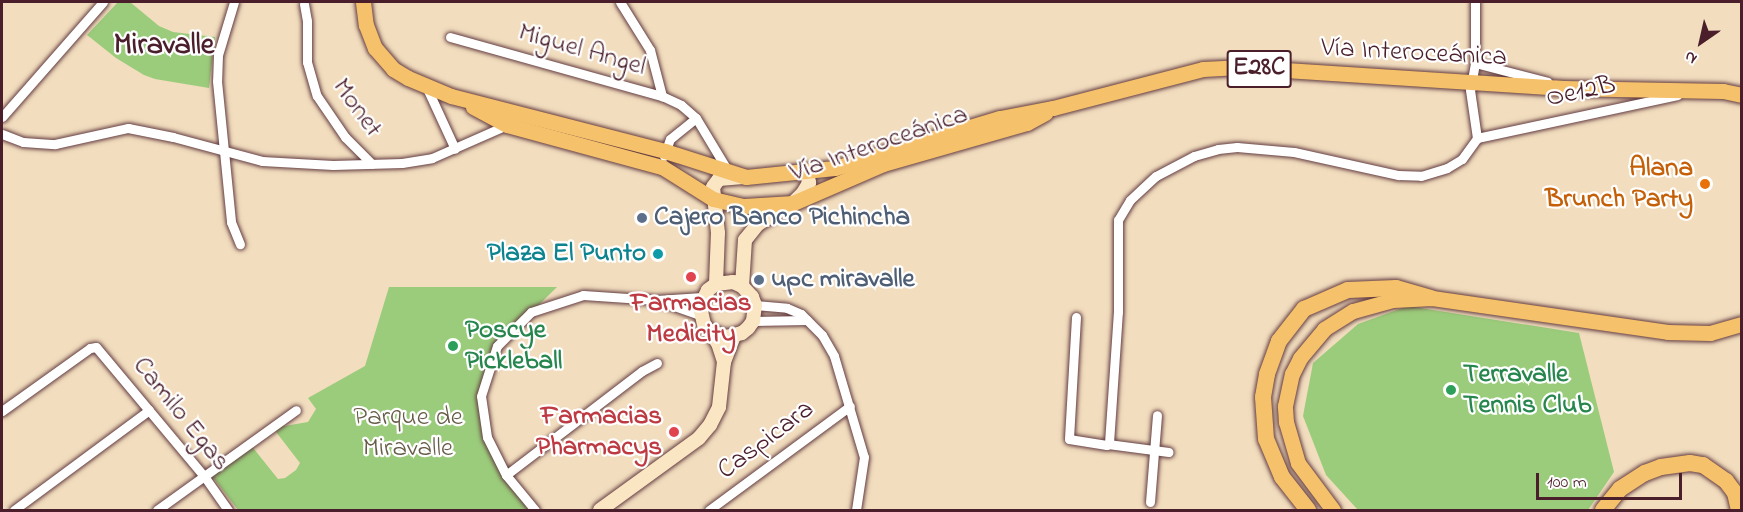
<!DOCTYPE html>
<html>
<head>
<meta charset="utf-8">
<style>
  body { margin:0 }
  #map { position:relative; width:1743px; height:512px; overflow:hidden; background:#f2ddbe; font-family:"Indie Flower",sans-serif }
  div>[style] { position:absolute }
  .green>* { inset:0; background:#9bcc7b }
  .roads { filter:drop-shadow(0 0 2px #633c41) drop-shadow(0 0 2px #633c41) }
  .street>* { height:9px; margin:-4.5px; padding:0 4.5px; transform-origin:4.5px; border-radius:4.5px; background:#fff }
  .secondary>* { height:14px; margin:-7px; padding:0 7px; transform-origin:7px; border-radius:7px; background:#fbe6c4 }
  .primary>* { height:15px; margin:-7.5px; padding:0 7.5px; transform-origin:7.5px; border-radius:7.5px; background:#f5c16b }
  .highway>* { height:16px; margin:-8px; padding:0 8px; transform-origin:8px; border-radius:8px; background:#f5c16b }
  .dots>* { width:16px; height:16px; translate:-50% -50%; box-sizing:border-box; border:3px solid #fff; border-radius:50% }
  span { translate:-50% -50%; white-space:nowrap; text-align:center; line-height:1.15; -webkit-text-stroke:4.5px #fff; paint-order:stroke }
  .shield-label span { padding:2px 4px; background:#fff; border:2px solid; border-radius:4px; -webkit-text-stroke-width:0 }
  .shield-label { font-size:26px; color:#4a1f2b; font-weight:700 }
  .street-label { font-size:27px; color:#4a1f2b }
  .food-label { font-size:27px; color:#c56008; font-weight:700 }
  .right { translate:-100% -50%; text-align:right }
  .service-label { font-size:27px; color:#4e5e75; font-weight:700 }
  .left { translate:0 -50%; text-align:left }
  .culture-label { font-size:27px; color:#0d838f; font-weight:700 }
  .health-label { font-size:27px; color:#be3a42; font-weight:700 }
  .leisure-label { font-size:27px; color:#27864d; font-weight:700 }
  .park-label { font-size:27px; color:#665c47 }
  .quarter-label { font-size:30px; color:#4a1f2b; font-weight:700 }
  .frame { position:absolute; inset:0; border:3px solid #4a1f2b; pointer-events:none }
  .north { position:absolute; left:1671px; top:12px; width:60px; height:60px; -webkit-text-stroke:4px #fff; paint-order:stroke; rotate:214deg; font-size:16px; font-weight:700; line-height:24px; text-align:center; color:#4a1f2b }
  .north::after { content:''; display:block; margin:auto; width:21px; height:27px; background:#4a1f2b; clip-path:polygon(50% 0,100% 100%,50% 72%,0 100%) }
  .scale { position:absolute; left:1536px; top:473px; width:146px; height:27px; box-sizing:border-box; border:3px solid #4a1f2b; border-top:0; padding-left:8px; font-size:18px; line-height:21px; white-space:nowrap; color:#4a1f2b; -webkit-text-stroke:4px #fff; paint-order:stroke }
</style>
</head>
<body>
<div id="map">
  <div class="green">
    <i style="clip-path:polygon(118px 2px,130px 2px,159px 26px,173px 32px,215px 37px,209px 88px,155px 79px,144px 75px,116px 58px,87px 35px)"></i>
    <i style="clip-path:polygon(389px 287px,557px 287px,498px 345px,482px 392px,487px 435px,531px 510px,238px 510px,212px 476px,250px 444px,278px 479px,285px 478px,296px 470px,300px 463px,273px 428px,308px 422px,316px 409px,308px 398px,365px 366px)"></i>
    <i style="clip-path:polygon(1408px 306px,1579px 333px,1614px 472px,1588px 510px,1358px 510px,1326px 475px,1303px 416px,1313px 363px,1358px 324px)"></i>
  </div>
  <div class="roads">
    <div class="street">
      <i style="left:234px;top:2px;width:55px;rotate:106.8deg"></i>
      <i style="left:218px;top:55px;width:26px;rotate:92deg"></i>
      <i style="left:217px;top:81px;width:142px;rotate:84.3deg"></i>
      <i style="left:231px;top:222px;width:24px;rotate:68deg"></i>
      <i style="left:620px;top:2px;width:57px;rotate:58deg"></i>
      <i style="left:650px;top:50px;width:48px;rotate:75.4deg"></i>
      <i style="left:1475px;top:2px;width:61px;rotate:90deg"></i>
      <i style="left:1475px;top:63px;width:27px;rotate:100deg"></i>
      <i style="left:1470px;top:90px;width:49px;rotate:81.7deg"></i>
      <i style="left:304px;top:4px;width:17px;rotate:80deg"></i>
      <i style="left:307px;top:21px;width:41px;rotate:90deg"></i>
      <i style="left:307px;top:62px;width:35px;rotate:74deg"></i>
      <i style="left:317px;top:96px;width:50px;rotate:55.7deg"></i>
      <i style="left:345px;top:137px;width:38px;rotate:45deg"></i>
      <i style="left:450px;top:37px;width:220px;rotate:15.6deg"></i>
      <i style="left:662px;top:96px;width:21px;rotate:25deg"></i>
      <i style="left:681px;top:105px;width:20px;rotate:41deg"></i>
      <i style="left:696px;top:118px;width:62px;rotate:58.9deg"></i>
      <i style="left:1475px;top:63px;width:75px;rotate:14.6deg"></i>
      <i style="left:426px;top:86px;width:69px;rotate:65.3deg"></i>
      <i style="left:2px;top:117px;width:153px;rotate:-48.7deg"></i>
      <i style="left:2px;top:134px;width:22px;rotate:21deg"></i>
      <i style="left:23px;top:142px;width:32px;rotate:4deg"></i>
      <i style="left:55px;top:144px;width:75px;rotate:-12.4deg"></i>
      <i style="left:128px;top:128px;width:46px;rotate:11.3deg"></i>
      <i style="left:173px;top:137px;width:92px;rotate:15.1deg"></i>
      <i style="left:262px;top:161px;width:71px;rotate:3.2deg"></i>
      <i style="left:333px;top:165px;width:69px;rotate:-1.7deg"></i>
      <i style="left:402px;top:163px;width:30px;rotate:-9deg"></i>
      <i style="left:432px;top:158px;width:84px;rotate:-23.8deg"></i>
      <i style="left:1477px;top:138px;width:205px;rotate:-12.1deg"></i>
      <i style="left:664px;top:156px;width:18px;rotate:-71deg"></i>
      <i style="left:670px;top:139px;width:33px;rotate:-39deg"></i>
      <i style="left:657px;top:300px;width:46px;rotate:19.2deg"></i>
      <i style="left:755px;top:305px;width:32px;rotate:5deg"></i>
      <i style="left:787px;top:308px;width:15px;rotate:23deg"></i>
      <i style="left:801px;top:314px;width:30px;rotate:45deg"></i>
      <i style="left:822px;top:335px;width:24px;rotate:60deg"></i>
      <i style="left:834px;top:356px;width:105px;rotate:73.5deg"></i>
      <i style="left:864px;top:457px;width:54px;rotate:98.6deg"></i>
      <i style="left:1076px;top:317px;width:122px;rotate:93.3deg"></i>
      <i style="left:1069px;top:439px;width:38px;rotate:9deg"></i>
      <i style="left:1107px;top:445px;width:3px;rotate:-45deg"></i>
      <i style="left:1109px;top:443px;width:131px;rotate:-86.1deg"></i>
      <i style="left:1118px;top:312px;width:92px;rotate:-90deg"></i>
      <i style="left:1118px;top:220px;width:23px;rotate:-59deg"></i>
      <i style="left:1130px;top:200px;width:35px;rotate:-43deg"></i>
      <i style="left:1156px;top:176px;width:43px;rotate:-27.8deg"></i>
      <i style="left:1194px;top:156px;width:25px;rotate:-16deg"></i>
      <i style="left:1218px;top:149px;width:19px;rotate:-6deg"></i>
      <i style="left:1237px;top:147px;width:57px;rotate:5deg"></i>
      <i style="left:1294px;top:152px;width:107px;rotate:12.5deg"></i>
      <i style="left:1398px;top:175px;width:23px;rotate:2deg"></i>
      <i style="left:1421px;top:176px;width:27px;rotate:-17deg"></i>
      <i style="left:1447px;top:168px;width:17px;rotate:-31deg"></i>
      <i style="left:1462px;top:159px;width:26px;rotate:-54deg"></i>
      <i style="left:753px;top:321px;width:54px;rotate:-1.1deg"></i>
      <i style="left:2px;top:411px;width:108px;rotate:-35.6deg"></i>
      <i style="left:90px;top:348px;width:6px;rotate:-9deg"></i>
      <i style="left:96px;top:347px;width:168px;rotate:50.1deg"></i>
      <i style="left:204px;top:476px;width:42px;rotate:54.8deg"></i>
      <i style="left:1108px;top:444px;width:61px;rotate:7.6deg"></i>
      <i style="left:506px;top:475px;width:171px;rotate:-37.4deg"></i>
      <i style="left:642px;top:371px;width:17px;rotate:-28deg"></i>
      <i style="left:1150px;top:502px;width:87px;rotate:-85.4deg"></i>
      <i style="left:14px;top:510px;width:168px;rotate:-36.5deg"></i>
      <i style="left:157px;top:510px;width:171px;rotate:-35.7deg"></i>
      <i style="left:535px;top:510px;width:45px;rotate:-129.6deg"></i>
      <i style="left:506px;top:475px;width:42px;rotate:-116.6deg"></i>
      <i style="left:487px;top:437px;width:41px;rotate:-98.3deg"></i>
      <i style="left:481px;top:396px;width:52px;rotate:-72.3deg"></i>
      <i style="left:497px;top:346px;width:48px;rotate:-45deg"></i>
      <i style="left:531px;top:312px;width:55px;rotate:-18.1deg"></i>
      <i style="left:583px;top:295px;width:74px;rotate:3.9deg"></i>
      <i style="left:657px;top:300px;width:45px;rotate:-3.8deg"></i>
      <i style="left:709px;top:510px;width:175px;rotate:-36.4deg"></i>
    </div>
    <div class="secondary">
      <i style="left:716px;top:284px;width:51px;rotate:-87.8deg"></i>
      <i style="left:718px;top:233px;width:46px;rotate:-96.2deg"></i>
      <i style="left:713px;top:187px;width:10px;rotate:-53deg"></i>
      <i style="left:719px;top:179px;width:24px;rotate:-5deg"></i>
      <i style="left:742px;top:286px;width:46px;rotate:-86.3deg"></i>
      <i style="left:745px;top:240px;width:21px;rotate:-51deg"></i>
      <i style="left:758px;top:224px;width:41px;rotate:-31deg"></i>
      <i style="left:793px;top:203px;width:14px;rotate:-45deg"></i>
      <i style="left:803px;top:193px;width:12px;rotate:-59deg"></i>
      <i style="left:809px;top:183px;width:11px;rotate:-100deg"></i>
      <i style="left:710px;top:331px;width:17px;rotate:21deg"></i>
      <i style="left:726px;top:337px;width:16px;rotate:-14deg"></i>
      <i style="left:742px;top:333px;width:8px;rotate:-40deg"></i>
      <i style="left:748px;top:328px;width:9px;rotate:-54deg"></i>
      <i style="left:753px;top:321px;width:16px;rotate:-83deg"></i>
      <i style="left:755px;top:305px;width:9px;rotate:-111deg"></i>
      <i style="left:752px;top:297px;width:15px;rotate:-132deg"></i>
      <i style="left:742px;top:286px;width:10px;rotate:-156deg"></i>
      <i style="left:733px;top:282px;width:17px;rotate:173deg"></i>
      <i style="left:716px;top:284px;width:10px;rotate:143deg"></i>
      <i style="left:708px;top:290px;width:19px;rotate:115deg"></i>
      <i style="left:700px;top:307px;width:17px;rotate:77deg"></i>
      <i style="left:704px;top:324px;width:24px;rotate:54deg"></i>
      <i style="left:718px;top:343px;width:20px;rotate:72deg"></i>
      <i style="left:600px;top:510px;width:122px;rotate:-36deg"></i>
      <i style="left:699px;top:438px;width:17px;rotate:-50deg"></i>
      <i style="left:710px;top:425px;width:20px;rotate:-63deg"></i>
      <i style="left:719px;top:407px;width:45px;rotate:-83.7deg"></i>
      <i style="left:724px;top:362px;width:28px;rotate:-69deg"></i>
    </div>
    <div class="primary">
      <i style="left:363px;top:2px;width:23px;rotate:83deg"></i>
      <i style="left:366px;top:25px;width:25px;rotate:69deg"></i>
      <i style="left:375px;top:48px;width:28px;rotate:49deg"></i>
      <i style="left:393px;top:69px;width:17px;rotate:31deg"></i>
      <i style="left:408px;top:78px;width:47px;rotate:22.7deg"></i>
      <i style="left:451px;top:96px;width:221px;rotate:14.4deg"></i>
      <i style="left:665px;top:151px;width:85px;rotate:17.8deg"></i>
      <i style="left:746px;top:177px;width:89px;rotate:-5.8deg"></i>
      <i style="left:835px;top:168px;width:172px;rotate:-16.9deg"></i>
      <i style="left:1000px;top:118px;width:54px;rotate:-10.7deg"></i>
      <i style="left:1053px;top:108px;width:155px;rotate:-14.6deg"></i>
      <i style="left:1203px;top:69px;width:36px;rotate:-3deg"></i>
      <i style="left:1239px;top:67px;width:325px;rotate:3.7deg"></i>
      <i style="left:1563px;top:88px;width:160px;rotate:1.1deg"></i>
      <i style="left:1723px;top:91px;width:19px;rotate:12deg"></i>
      <i style="left:473px;top:107px;width:38px;rotate:28deg"></i>
      <i style="left:507px;top:125px;width:161px;rotate:15.2deg"></i>
      <i style="left:662px;top:167px;width:60px;rotate:32.1deg"></i>
      <i style="left:713px;top:199px;width:32px;rotate:13deg"></i>
      <i style="left:744px;top:206px;width:49px;rotate:-3.5deg"></i>
      <i style="left:793px;top:203px;width:98px;rotate:-23.4deg"></i>
      <i style="left:883px;top:164px;width:150px;rotate:-15.9deg"></i>
      <i style="left:1027px;top:123px;width:21px;rotate:-29deg"></i>
      <i style="left:1333px;top:510px;width:59px;rotate:-126.7deg"></i>
      <i style="left:1298px;top:463px;width:43px;rotate:-106.3deg"></i>
      <i style="left:1286px;top:422px;width:16px;rotate:-94deg"></i>
      <i style="left:1285px;top:406px;width:33px;rotate:-78deg"></i>
      <i style="left:1292px;top:374px;width:18px;rotate:-63deg"></i>
      <i style="left:1300px;top:358px;width:38px;rotate:-50deg"></i>
      <i style="left:1324px;top:329px;width:34px;rotate:-32deg"></i>
      <i style="left:1353px;top:311px;width:41px;rotate:-15.4deg"></i>
      <i style="left:1393px;top:300px;width:39px;rotate:-3deg"></i>
      <i style="left:1432px;top:298px;width:238px;rotate:8.2deg"></i>
      <i style="left:1668px;top:332px;width:42px;rotate:1.4deg"></i>
      <i style="left:1710px;top:333px;width:33px;rotate:-16deg"></i>
    </div>
    <div class="highway">
      <i style="left:1308px;top:510px;width:42px;rotate:-128.2deg"></i>
      <i style="left:1282px;top:477px;width:41px;rotate:-112.8deg"></i>
      <i style="left:1266px;top:439px;width:42px;rotate:-94.1deg"></i>
      <i style="left:1263px;top:397px;width:23px;rotate:-80deg"></i>
      <i style="left:1267px;top:374px;width:35px;rotate:-70deg"></i>
      <i style="left:1279px;top:341px;width:41px;rotate:-52deg"></i>
      <i style="left:1304px;top:309px;width:48px;rotate:-23.4deg"></i>
      <i style="left:1348px;top:290px;width:48px;rotate:-2.4deg"></i>
      <i style="left:1396px;top:288px;width:37px;rotate:16deg"></i>
      <i style="left:1603px;top:510px;width:27px;rotate:-51deg"></i>
      <i style="left:1620px;top:489px;width:30px;rotate:-33deg"></i>
      <i style="left:1645px;top:473px;width:17px;rotate:-21deg"></i>
      <i style="left:1661px;top:467px;width:29px;rotate:-8deg"></i>
      <i style="left:1690px;top:463px;width:13px;rotate:9deg"></i>
      <i style="left:1703px;top:465px;width:28px;rotate:35deg"></i>
      <i style="left:1726px;top:481px;width:15px;rotate:53deg"></i>
      <i style="left:1735px;top:493px;width:17px;rotate:77deg"></i>
    </div>
  </div>
  <div class="dots">
    <i style="left:1705px;top:184px;background:#e8710a"></i>
    <i style="left:642px;top:218px;background:#5c6f8a"></i>
    <i style="left:658px;top:254px;background:#0f9aa8"></i>
    <i style="left:691px;top:277px;background:#e0444e"></i>
    <i style="left:759px;top:280px;background:#5c6f8a"></i>
    <i style="left:453px;top:346px;background:#2e9e5b"></i>
    <i style="left:1451px;top:390px;background:#2e9e5b"></i>
    <i style="left:674px;top:432px;background:#e0444e"></i>
  </div>
  <div class="shield-label">
    <span style="left:1259px;top:69px">E28C</span>
  </div>
  <div class="street-label">
    <span style="left:582px;top:50px;rotate:16deg">Miguel Angel</span>
    <span style="left:1414px;top:53px;rotate:3deg">Vía Interoceánica</span>
    <span style="left:1581px;top:92px;rotate:-12deg">Oe12B</span>
    <span style="left:357px;top:108px;rotate:54deg">Monet</span>
    <span style="left:879px;top:144px;rotate:-19deg">Vía Interoceánica</span>
    <span style="left:181px;top:414px;rotate:51deg">Camilo Egas</span>
    <span style="left:766px;top:440px;rotate:-37deg">Caspicara</span>
  </div>
  <div class="food-label">
    <span class="right" style="left:1693px;top:184px">Alana<br>Brunch Party</span>
  </div>
  <div class="service-label">
    <span class="left" style="left:654px;top:218px">Cajero Banco Pichincha</span>
    <span class="left" style="left:771px;top:280px">upc miravalle</span>
  </div>
  <div class="culture-label">
    <span class="right" style="left:646px;top:254px">Plaza El Punto</span>
  </div>
  <div class="health-label">
    <span style="left:691px;top:319px">Farmacias<br>Medicity</span>
    <span class="right" style="left:662px;top:432px">Farmacias<br>Pharmacys</span>
  </div>
  <div class="leisure-label">
    <span class="left" style="left:465px;top:346px">Poscye<br>Pickleball</span>
    <span class="left" style="left:1463px;top:390px">Terravalle<br>Tennis Club</span>
  </div>
  <div class="park-label">
    <span style="left:408px;top:433px">Parque de<br>Miravalle</span>
  </div>
  <div class="quarter-label">
    <span style="left:164px;top:46px">Miravalle</span>
  </div>
  <div class="frame"></div>
  <div class="north">N</div>
  <div class="scale">100 m</div>
</div>
</body>
</html>
